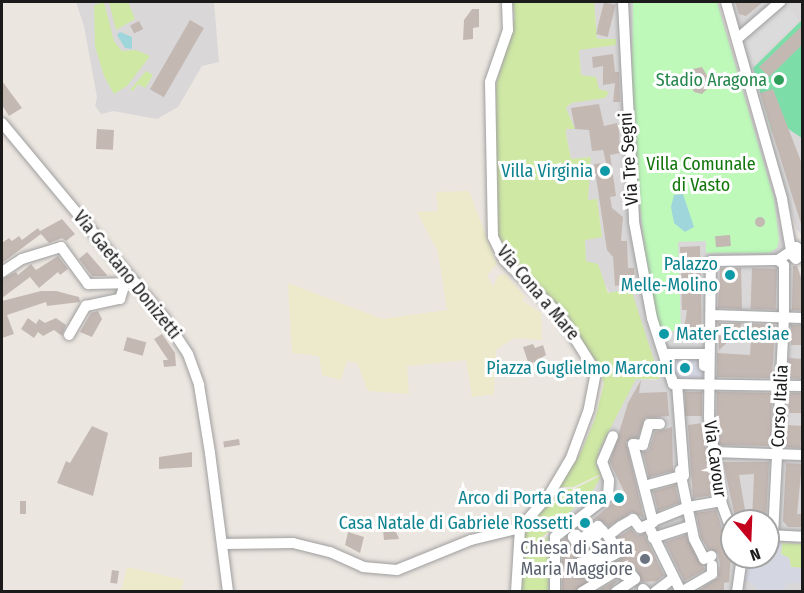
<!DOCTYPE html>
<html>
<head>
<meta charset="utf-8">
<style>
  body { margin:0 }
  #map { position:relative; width:804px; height:593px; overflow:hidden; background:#ece6e0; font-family:"Fira Sans Condensed",sans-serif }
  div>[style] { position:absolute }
  .residential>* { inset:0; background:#d9d7d8 }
  .farmland>* { inset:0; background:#eceaca }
  .grass>* { inset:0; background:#cfe8a4 }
  .park>* { inset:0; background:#bef9ba }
  .pitch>* { inset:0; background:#7cdda9 }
  .parking>* { inset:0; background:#dbdbdb; transform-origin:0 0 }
  .plaza>* { inset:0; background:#d4d6e2 }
  .water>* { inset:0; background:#9fd6db }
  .building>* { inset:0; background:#c4b8b3; transform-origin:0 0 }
  .round { border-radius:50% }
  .roads { filter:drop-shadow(0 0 2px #9f9f9f) drop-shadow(0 0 2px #9f9f9f) }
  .minor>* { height:10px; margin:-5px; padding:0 5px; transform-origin:5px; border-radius:5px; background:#fff }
  .minor>.ring { margin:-5px; padding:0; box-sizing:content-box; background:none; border:10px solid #fff; border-radius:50% }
  .dots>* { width:16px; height:16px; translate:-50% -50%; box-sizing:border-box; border:3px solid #fff; border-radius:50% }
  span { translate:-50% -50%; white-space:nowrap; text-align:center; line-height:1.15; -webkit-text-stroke:6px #fff; paint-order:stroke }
  .leisure-label { font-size:18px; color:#27864d }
  .right { translate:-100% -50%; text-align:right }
  .street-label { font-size:18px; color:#1b1b1b }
  .park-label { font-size:18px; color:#12760b }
  .culture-label { font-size:18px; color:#0d838f }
  .left { translate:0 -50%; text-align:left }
  .worship-label { font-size:18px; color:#5b616d }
  .frame { position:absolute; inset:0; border:3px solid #1b1b1b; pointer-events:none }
  .north { position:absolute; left:720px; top:509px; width:60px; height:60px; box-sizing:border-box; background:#fff; border:2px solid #a4a4a4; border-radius:50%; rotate:161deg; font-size:16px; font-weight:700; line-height:24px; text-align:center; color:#1b1b1b }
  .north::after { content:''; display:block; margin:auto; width:21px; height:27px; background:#c5001d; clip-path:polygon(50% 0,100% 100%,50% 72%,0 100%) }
</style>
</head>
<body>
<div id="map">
  <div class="residential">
    <i style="clip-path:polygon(76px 2px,214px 2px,219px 62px,202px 66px,178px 107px,157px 119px,113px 111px,101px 114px,95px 106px,97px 97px,84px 26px)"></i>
    <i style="clip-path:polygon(evenodd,594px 2px,718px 2px,777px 202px,785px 251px,773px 257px,776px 266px,798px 267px,802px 278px,802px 591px,548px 592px,548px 530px,592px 492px,601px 476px,596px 465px,599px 450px,629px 388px,636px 379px,657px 380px,598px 272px,586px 261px,585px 240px,602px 236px,597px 199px,588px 201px,590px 157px,571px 159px,565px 129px,574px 129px,566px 108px,571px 103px,609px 92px,598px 89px,581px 75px,579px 50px,616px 39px,597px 40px,594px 2px,732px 521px,768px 521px,768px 557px,732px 557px,732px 521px)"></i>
    <i style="clip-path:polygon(732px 2px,802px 2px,802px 235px,797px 230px,780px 178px)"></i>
  </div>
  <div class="farmland">
    <i style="clip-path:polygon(469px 191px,497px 264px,487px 275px,493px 287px,498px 276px,505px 274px,525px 297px,522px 300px,541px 313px,542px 340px,514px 338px,496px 350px,494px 394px,472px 397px,466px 360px,407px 366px,409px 394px,368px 391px,357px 363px,347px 361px,341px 380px,322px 375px,319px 356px,292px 353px,288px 283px,382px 319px,447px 310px,438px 252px,417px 212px,438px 211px,436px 192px)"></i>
    <i style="clip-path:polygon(127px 567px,184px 580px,181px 591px,121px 591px)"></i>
  </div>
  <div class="grass">
    <i style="clip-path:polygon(104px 2px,114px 41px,122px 51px,136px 50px,150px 56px,127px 86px,114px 94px,104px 76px,95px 46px,94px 5px)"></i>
    <i style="clip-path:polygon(109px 2px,128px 2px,135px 19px,116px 30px)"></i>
    <i style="clip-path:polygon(512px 2px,594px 2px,597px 39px,616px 39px,616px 45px,579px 50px,581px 75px,596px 77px,599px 89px,609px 92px,605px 98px,571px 103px,566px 108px,575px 129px,566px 129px,566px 134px,571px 159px,591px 157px,588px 200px,597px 199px,602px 237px,585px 240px,586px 261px,598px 264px,608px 293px,631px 289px,660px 379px,636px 379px,599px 450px,596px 465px,601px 474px,573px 487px,559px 487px,581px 452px,595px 419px,604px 384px,600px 368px,569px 321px,506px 251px,496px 231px,496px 85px,515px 17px)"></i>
    <i style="clip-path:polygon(146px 71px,153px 75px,145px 88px,138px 84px,133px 91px,130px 90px)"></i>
    <i style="clip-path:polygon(602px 475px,592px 492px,522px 555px,524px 527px,558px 489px,574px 489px)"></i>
    <i style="clip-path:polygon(548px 536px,548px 591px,518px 592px,522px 561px)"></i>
    <i style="clip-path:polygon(782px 543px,802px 544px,802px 568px,791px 567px,789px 558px,781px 554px)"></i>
  </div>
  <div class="park">
    <i style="clip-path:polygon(633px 2px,717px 2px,774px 199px,779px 240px,777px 248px,769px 253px,706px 253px,706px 241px,678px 242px,681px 330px,660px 333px,648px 281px,631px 120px)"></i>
  </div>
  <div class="pitch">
    <i style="clip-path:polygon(802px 20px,802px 138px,787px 128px,772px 133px,753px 68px)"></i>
  </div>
  <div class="parking">
    <i style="clip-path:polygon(784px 3px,799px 20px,751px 66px,742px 41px)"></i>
    <i style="left:641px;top:300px;width:81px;height:4px;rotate:72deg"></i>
  </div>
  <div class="plaza">
    <i style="clip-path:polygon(660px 354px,706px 354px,705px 384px,671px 385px)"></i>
    <i style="clip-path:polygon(768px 543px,782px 543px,781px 554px,789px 558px,791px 567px,802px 568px,801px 583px,789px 583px,781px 591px,759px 591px,749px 581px,744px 580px,746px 562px,752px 557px,768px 557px)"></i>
  </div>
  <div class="water">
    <i style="clip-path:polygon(120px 32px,132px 37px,132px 49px,125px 48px,117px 35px)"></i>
    <i style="clip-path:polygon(683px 194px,694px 227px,685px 232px,674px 223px,671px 207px,674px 195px)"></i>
  </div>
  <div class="building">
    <i style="left:604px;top:2px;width:12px;height:33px;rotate:14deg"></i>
    <i style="clip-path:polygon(735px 2px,763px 2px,746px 16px,739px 14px)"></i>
    <i style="clip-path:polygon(472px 9px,479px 9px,479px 27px,473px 28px,473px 39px,463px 40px,464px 20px)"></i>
    <i style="left:190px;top:20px;width:16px;height:80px;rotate:30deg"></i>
    <i style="left:139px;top:21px;width:9px;height:10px;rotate:63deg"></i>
    <i style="clip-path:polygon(802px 26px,802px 45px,769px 77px,759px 67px)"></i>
    <i style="clip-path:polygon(613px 54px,615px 72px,619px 72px,620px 102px,613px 102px,615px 83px,603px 85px,603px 66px,593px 68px,592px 57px)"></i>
    <i style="clip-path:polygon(702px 67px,712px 84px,702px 94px,694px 92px,690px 82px,693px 69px)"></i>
    <i style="clip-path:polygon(2px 81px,22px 108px,9px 116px,2px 105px)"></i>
    <i style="clip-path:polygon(773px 89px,802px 164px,802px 227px,760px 93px)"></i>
    <i style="clip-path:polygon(599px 104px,604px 126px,617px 123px,619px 132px,620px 153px,610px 155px,616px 196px,610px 197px,612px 208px,623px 217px,621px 241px,627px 241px,628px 268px,634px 268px,635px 283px,615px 286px,613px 257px,607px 250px,594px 164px,606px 163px,603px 150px,592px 151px,589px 130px,575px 129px,571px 108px)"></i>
    <i style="left:97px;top:129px;width:17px;height:20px;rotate:3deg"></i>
    <i class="round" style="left:755px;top:217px;width:10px;height:10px"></i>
    <i style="clip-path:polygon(62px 219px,75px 234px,66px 241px,62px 238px,49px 243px,41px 234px,2px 263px,2px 243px,9px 238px,12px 241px,19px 236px,22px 240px,38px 228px,40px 231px)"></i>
    <i style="left:730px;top:235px;width:11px;height:15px;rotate:85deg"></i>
    <i style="clip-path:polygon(700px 246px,702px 343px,682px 342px,687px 310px,682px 310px,680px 247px)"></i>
    <i style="clip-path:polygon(87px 252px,107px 275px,106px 276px,92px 276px,79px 259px)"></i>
    <i style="clip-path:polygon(58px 256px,68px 269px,60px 275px,58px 272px,39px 288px,30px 277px,2px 298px,2px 279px,16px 272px,18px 275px,31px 264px,36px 270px)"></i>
    <i style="clip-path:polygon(793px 266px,797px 266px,802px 281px,802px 311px,792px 310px)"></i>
    <i style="clip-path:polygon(720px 268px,741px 268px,742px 309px,718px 308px)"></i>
    <i style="left:752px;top:268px;width:25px;height:41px;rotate:2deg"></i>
    <i style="clip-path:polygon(41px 291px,56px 291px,79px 297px,80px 302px,47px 306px,46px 302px,7px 315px,14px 334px,2px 338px,2px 301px)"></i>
    <i style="clip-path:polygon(98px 311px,102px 319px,92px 337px,80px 332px,91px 313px)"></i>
    <i style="clip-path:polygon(28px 318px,36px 324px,39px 319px,45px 323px,56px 318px,66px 325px,62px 336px,54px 330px,43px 336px,38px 332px,34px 338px,21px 329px)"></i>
    <i style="clip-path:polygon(718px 323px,741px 323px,740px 333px,729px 333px,729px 341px,719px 350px)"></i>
    <i style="clip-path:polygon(752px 324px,775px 325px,772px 378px,717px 377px,717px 353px,750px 355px)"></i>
    <i style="left:791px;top:325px;width:11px;height:20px"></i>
    <i style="clip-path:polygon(162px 334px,175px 353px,176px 366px,164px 367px,163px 360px,168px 360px,154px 339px)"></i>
    <i style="left:127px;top:337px;width:20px;height:14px;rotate:15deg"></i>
    <i style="clip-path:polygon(533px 344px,535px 348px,543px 345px,546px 355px,529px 365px,523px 347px)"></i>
    <i style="left:789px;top:358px;width:13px;height:20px;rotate:4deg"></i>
    <i style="clip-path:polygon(641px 380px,639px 393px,667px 392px,669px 416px,645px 418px,638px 437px,626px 442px,644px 518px,632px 512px,609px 526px,597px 519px,581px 530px,616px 500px,617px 495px,627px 498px,610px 462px,628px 403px)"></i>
    <i style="left:685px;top:392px;width:17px;height:24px"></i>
    <i style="left:717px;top:392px;width:55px;height:53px;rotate:1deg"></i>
    <i style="left:788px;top:393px;width:14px;height:20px"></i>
    <i style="clip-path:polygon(702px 423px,713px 495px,693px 498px,688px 425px)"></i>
    <i style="left:787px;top:425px;width:15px;height:22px;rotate:4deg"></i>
    <i style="clip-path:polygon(92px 426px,108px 433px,93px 496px,57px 483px,66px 461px,70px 463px)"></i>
    <i style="clip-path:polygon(672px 427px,673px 471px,649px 477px,643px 452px,649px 450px,655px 432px)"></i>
    <i style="left:239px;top:439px;width:6px;height:16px;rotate:81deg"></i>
    <i style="clip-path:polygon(192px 452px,192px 467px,159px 469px,159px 457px)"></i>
    <i style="clip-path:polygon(723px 462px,769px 462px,766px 521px,752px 521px,754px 474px,739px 475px,747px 521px,736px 521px)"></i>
    <i style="clip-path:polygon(786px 463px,802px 464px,797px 514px,802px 514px,802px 527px,788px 527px,783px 521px)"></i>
    <i style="clip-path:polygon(675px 485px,679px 503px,658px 511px,653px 491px)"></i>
    <i style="left:20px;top:501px;width:6px;height:13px"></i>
    <i style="clip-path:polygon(716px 510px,727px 545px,732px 544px,729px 582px,724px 583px,724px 591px,697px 591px,718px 578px,720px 565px,718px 553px,708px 549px,701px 537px,696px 513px)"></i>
    <i style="clip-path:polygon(395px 529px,399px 539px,384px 540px,383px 530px)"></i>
    <i style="clip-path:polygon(631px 529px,637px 535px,644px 534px,664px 575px,657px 581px,642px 582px,635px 566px,619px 562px,575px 591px,562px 591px,562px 541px,566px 538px,579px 554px,603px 542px,578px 559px,582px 572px,588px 575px,626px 556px,626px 548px,618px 537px)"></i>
    <i style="clip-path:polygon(348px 532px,364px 537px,360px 553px,345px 545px)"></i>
    <i style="clip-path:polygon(686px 535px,705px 570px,684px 581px,665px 542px)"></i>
    <i style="left:112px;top:570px;width:7px;height:13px;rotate:8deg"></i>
    <i style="clip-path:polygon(618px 579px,609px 591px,597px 591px)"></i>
  </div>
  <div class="roads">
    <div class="minor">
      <i style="left:507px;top:2px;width:28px;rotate:88deg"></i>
      <i style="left:508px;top:30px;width:55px;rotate:109.1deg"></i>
      <i style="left:490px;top:82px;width:155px;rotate:88.9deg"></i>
      <i style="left:493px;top:237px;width:25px;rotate:64deg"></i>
      <i style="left:504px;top:260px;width:78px;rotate:44.5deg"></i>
      <i style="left:560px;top:315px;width:67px;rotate:57.7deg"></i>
      <i style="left:596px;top:372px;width:38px;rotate:101deg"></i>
      <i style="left:589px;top:409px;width:52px;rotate:110.2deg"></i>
      <i style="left:571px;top:458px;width:43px;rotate:120.7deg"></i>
      <i style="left:549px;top:495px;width:44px;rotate:131.3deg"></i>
      <i style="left:623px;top:2px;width:220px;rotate:87.1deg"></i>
      <i style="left:634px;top:222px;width:98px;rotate:79.4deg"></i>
      <i style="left:652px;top:318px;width:69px;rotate:72.3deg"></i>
      <i style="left:726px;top:2px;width:205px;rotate:74.1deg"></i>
      <i style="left:782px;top:199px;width:52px;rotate:80deg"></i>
      <i style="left:737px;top:39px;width:57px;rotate:-40.7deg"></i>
      <i style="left:2px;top:123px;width:251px;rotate:50.2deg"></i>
      <i style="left:163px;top:316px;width:45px;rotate:56.7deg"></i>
      <i style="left:188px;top:354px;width:33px;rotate:70deg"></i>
      <i style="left:199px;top:385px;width:69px;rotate:80.8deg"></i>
      <i style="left:210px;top:453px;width:140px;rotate:82.6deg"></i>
      <i style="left:802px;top:251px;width:7px;rotate:-146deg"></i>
      <i style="left:796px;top:247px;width:8px;rotate:135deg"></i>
      <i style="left:790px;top:253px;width:8px;rotate:45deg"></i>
      <i style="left:796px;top:259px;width:8px;rotate:-40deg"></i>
      <i style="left:2px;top:272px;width:24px;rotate:-33deg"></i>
      <i style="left:22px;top:259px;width:41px;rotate:-17.1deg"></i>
      <i style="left:61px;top:247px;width:46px;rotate:53.9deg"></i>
      <i style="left:88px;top:284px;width:48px;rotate:-1.2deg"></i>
      <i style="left:711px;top:315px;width:91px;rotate:1.9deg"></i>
      <i style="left:69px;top:335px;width:34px;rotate:-60deg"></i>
      <i style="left:86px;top:306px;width:35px;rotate:-12deg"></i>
      <i style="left:120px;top:299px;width:16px;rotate:-72deg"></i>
      <i style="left:669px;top:363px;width:9px;rotate:-96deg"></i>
      <i style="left:668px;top:354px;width:36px"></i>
      <i style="left:704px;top:354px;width:12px;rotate:90deg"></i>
      <i style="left:672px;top:379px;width:5px;rotate:79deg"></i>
      <i style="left:673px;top:384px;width:129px;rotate:0.9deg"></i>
      <i style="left:677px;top:384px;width:92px;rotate:85.6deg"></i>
      <i style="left:660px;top:424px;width:11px;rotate:180deg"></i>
      <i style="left:649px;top:424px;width:22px;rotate:106deg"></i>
      <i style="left:643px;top:445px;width:10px;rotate:-174deg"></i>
      <i style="left:633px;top:444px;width:81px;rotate:75.6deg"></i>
      <i style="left:653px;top:522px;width:6px;rotate:149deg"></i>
      <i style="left:648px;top:525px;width:75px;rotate:63.8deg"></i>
      <i style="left:713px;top:452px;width:89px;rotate:1.9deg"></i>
      <i style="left:681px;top:476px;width:64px;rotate:78.3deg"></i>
      <i style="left:694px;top:539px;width:22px;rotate:63deg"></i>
      <i style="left:704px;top:559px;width:8px;rotate:-23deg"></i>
      <i style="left:644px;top:486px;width:38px;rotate:-15deg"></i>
      <i style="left:681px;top:476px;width:6px;rotate:-99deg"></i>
      <i style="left:653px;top:521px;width:38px;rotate:-22deg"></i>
      <i style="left:688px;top:507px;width:34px;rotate:-10deg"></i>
      <i style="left:598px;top:526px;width:7px;rotate:45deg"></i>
      <i style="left:603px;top:531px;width:29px;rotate:146deg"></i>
      <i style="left:579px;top:547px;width:12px;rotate:-121deg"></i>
      <i style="left:573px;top:537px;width:4px;rotate:-34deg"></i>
      <i style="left:576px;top:535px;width:6px;rotate:51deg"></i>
      <i style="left:580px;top:540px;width:23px;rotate:-38deg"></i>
      <i style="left:732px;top:532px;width:33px;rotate:-110deg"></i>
      <i style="left:721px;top:501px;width:84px;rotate:-98.2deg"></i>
      <i style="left:709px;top:418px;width:157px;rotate:-89.3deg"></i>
      <i style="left:711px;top:261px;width:67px;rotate:-0.9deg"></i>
      <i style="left:778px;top:260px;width:14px;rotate:-34deg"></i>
      <i style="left:768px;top:535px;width:34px;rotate:3deg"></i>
      <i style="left:773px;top:535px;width:218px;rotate:-87.1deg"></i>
      <i style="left:784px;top:317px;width:52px;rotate:-90deg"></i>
      <i style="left:784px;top:265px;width:8px;rotate:-140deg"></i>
      <i style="left:653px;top:538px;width:39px;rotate:-18deg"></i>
      <i style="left:224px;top:544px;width:69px;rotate:-0.8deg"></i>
      <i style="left:293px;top:543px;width:38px;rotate:14deg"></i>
      <i style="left:330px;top:552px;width:36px;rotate:24deg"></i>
      <i style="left:363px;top:567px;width:34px;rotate:5deg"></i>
      <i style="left:397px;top:570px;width:80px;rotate:-22.1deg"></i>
      <i style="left:471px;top:540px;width:50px;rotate:-13.8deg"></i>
      <i class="ring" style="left:577px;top:562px;width:0;height:0"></i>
      <i style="left:585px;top:562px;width:34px;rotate:-32deg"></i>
      <i style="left:588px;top:568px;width:36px;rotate:-27deg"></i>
      <i style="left:620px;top:552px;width:20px;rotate:-127deg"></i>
      <i style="left:608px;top:536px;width:16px;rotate:-38deg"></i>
      <i style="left:621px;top:526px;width:14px;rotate:-30deg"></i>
      <i style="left:633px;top:519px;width:11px;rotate:52deg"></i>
      <i style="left:640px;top:528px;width:9px;rotate:-21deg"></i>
      <i style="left:643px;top:589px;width:4px;rotate:45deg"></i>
      <i style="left:516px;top:592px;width:64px;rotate:-86.4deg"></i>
      <i style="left:555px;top:592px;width:55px;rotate:-90deg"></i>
      <i style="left:555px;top:537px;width:67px;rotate:-37.7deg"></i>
      <i style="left:608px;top:496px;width:16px;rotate:-86deg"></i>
      <i style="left:609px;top:480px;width:19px;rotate:-111deg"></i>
      <i style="left:602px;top:462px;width:28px;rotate:-67deg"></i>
      <i style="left:582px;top:592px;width:44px;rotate:-31.2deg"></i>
      <i style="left:620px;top:569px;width:7px;rotate:56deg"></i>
      <i style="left:624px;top:575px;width:6px;rotate:-39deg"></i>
      <i style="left:629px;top:571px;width:10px;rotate:53deg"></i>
      <i style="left:635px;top:579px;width:23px;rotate:146deg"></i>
      <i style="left:655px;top:592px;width:21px;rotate:-37deg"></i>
      <i style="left:681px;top:592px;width:36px;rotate:-30deg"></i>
      <i style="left:712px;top:574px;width:9px;rotate:-90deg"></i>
      <i style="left:737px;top:592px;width:35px;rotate:-82deg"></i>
    </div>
  </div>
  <div class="dots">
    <i style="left:779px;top:80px;background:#2e9e5b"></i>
    <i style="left:605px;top:171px;background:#0f9aa8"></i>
    <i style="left:730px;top:275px;background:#0f9aa8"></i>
    <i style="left:664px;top:334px;background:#0f9aa8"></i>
    <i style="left:685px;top:368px;background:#0f9aa8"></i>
    <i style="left:619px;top:498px;background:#0f9aa8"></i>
    <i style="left:585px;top:523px;background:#0f9aa8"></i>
    <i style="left:645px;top:559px;background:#6b7280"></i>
  </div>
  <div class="leisure-label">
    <span class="right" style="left:767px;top:80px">Stadio Aragona</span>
  </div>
  <div class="street-label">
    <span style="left:629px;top:159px;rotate:-94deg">Via Tre Segni</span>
    <span style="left:127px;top:275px;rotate:51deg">Via Gaetano Donizetti</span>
    <span style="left:538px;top:293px;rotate:50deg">Via Cona a Mare</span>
    <span style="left:780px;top:406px;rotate:-87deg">Corso Italia</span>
    <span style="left:715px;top:459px;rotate:82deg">Via Cavour</span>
  </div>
  <div class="park-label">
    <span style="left:701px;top:175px">Villa Comunale<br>di Vasto</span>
  </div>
  <div class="culture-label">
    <span class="right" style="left:593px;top:171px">Villa Virginia</span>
    <span class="right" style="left:718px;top:275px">Palazzo<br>Melle-Molino</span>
    <span class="left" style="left:676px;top:334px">Mater Ecclesiae</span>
    <span class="right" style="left:673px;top:368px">Piazza Guglielmo Marconi</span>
    <span class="right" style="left:607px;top:498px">Arco di Porta Catena</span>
    <span class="right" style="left:573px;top:523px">Casa Natale di Gabriele Rossetti</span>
  </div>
  <div class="worship-label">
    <span class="right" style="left:633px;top:559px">Chiesa di Santa<br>Maria Maggiore</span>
  </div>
  <div class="frame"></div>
  <div class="north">N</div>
</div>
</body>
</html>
